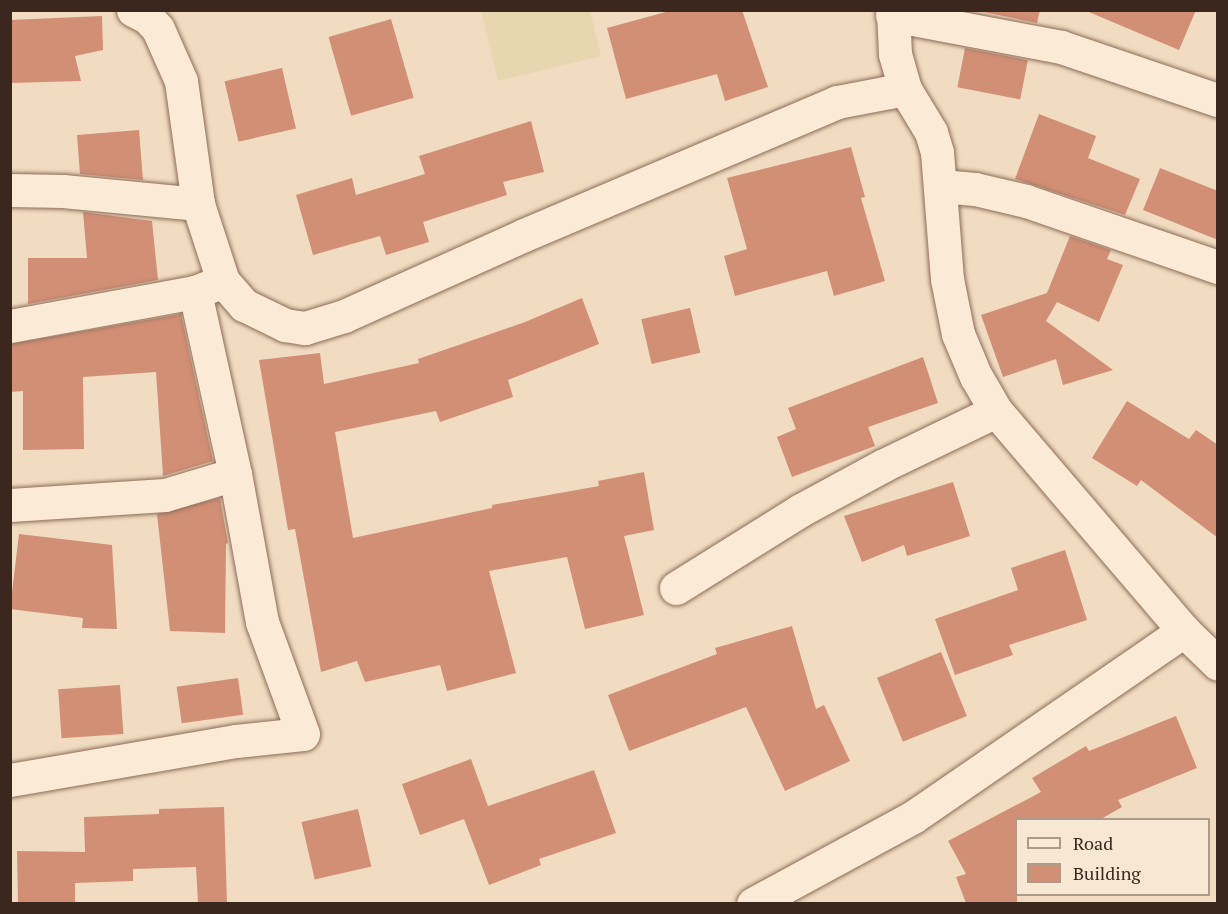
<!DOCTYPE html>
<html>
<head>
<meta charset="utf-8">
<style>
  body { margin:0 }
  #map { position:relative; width:1228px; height:914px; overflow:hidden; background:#f1dcc2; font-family:"PT Serif",serif }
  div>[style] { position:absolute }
  .farmland>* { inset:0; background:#e7d6af }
  .building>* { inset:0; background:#d18f76; transform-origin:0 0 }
  .roads { filter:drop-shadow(0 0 2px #8c6c58) drop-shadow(0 0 2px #8c6c58) }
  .minor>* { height:33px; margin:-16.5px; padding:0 16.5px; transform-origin:16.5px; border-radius:16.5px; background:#fbebd6 }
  span { translate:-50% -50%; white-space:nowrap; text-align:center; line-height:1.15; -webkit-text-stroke:5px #f8e7d2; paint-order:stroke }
  .frame { position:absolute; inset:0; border:12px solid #3b271d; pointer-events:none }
  .legend { position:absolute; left:1015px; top:818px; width:195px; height:78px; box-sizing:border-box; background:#f8e7d2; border:2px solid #ac9a8a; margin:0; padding:8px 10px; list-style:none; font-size:18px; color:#3b271d }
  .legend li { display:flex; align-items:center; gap:12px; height:30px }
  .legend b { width:30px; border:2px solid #ac9a8a }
</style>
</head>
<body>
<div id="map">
  <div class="farmland">
    <i style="clip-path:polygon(481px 11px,590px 11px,601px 56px,498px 81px)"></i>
  </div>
  <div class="building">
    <i style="clip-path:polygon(673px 10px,742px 10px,768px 87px,725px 101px,717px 74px,626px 99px,607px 28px)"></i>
    <i style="clip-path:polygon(974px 10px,1040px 10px,1037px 23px)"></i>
    <i style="clip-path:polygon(1084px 10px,1196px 10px,1179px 50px)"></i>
    <i style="clip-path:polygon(102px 16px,103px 50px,75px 56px,81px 81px,10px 83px,10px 20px)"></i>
    <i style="left:391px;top:19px;width:82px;height:65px;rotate:74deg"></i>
    <i style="left:965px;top:48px;width:64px;height:40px;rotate:11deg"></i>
    <i style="left:282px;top:68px;width:62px;height:59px;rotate:77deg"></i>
    <i style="clip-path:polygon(1039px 114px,1096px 136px,1088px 158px,1140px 179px,1125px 215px,1015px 179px)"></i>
    <i style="clip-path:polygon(531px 121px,544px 172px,503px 182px,507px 195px,423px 222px,429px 242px,386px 255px,380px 236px,313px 255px,296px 195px,352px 178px,356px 195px,425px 174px,419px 156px)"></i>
    <i style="clip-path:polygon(139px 130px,143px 180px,80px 174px,77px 135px)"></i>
    <i style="clip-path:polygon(851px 147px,865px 197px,861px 198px,885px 281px,834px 296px,827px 271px,735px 296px,724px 256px,747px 249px,727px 178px)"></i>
    <i style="clip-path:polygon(1160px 168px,1218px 191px,1218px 240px,1143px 210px)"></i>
    <i style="clip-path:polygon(83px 212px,152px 221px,158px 280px,28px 304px,28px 258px,87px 258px)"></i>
    <i style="clip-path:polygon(1070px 236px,1111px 250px,1107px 259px,1123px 265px,1099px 322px,1057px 302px,1046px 321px,1113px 370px,1063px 385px,1056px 359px,1003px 377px,981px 315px,1047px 293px)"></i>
    <i style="clip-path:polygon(582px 298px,599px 344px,508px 380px,513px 397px,440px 422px,436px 411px,335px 432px,353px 538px,492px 508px,492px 505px,599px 486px,598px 481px,644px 472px,654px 530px,624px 536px,644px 615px,585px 629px,567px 557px,489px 571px,516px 673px,447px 691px,440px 665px,365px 682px,357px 661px,321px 672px,295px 529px,288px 530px,259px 360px,320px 353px,324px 384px,419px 363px,418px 359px,525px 322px)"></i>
    <i style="left:690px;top:308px;width:46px;height:50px;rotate:77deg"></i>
    <i style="clip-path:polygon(181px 314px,213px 461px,163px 476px,156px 372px,83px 377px,84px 449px,23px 450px,23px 391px,10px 392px,10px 344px)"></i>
    <i style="clip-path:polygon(923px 357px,938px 403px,868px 427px,875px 446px,792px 477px,777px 437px,796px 429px,788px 408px)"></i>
    <i style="clip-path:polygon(1127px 401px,1189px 439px,1196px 430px,1218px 445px,1218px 538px,1141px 480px,1137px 486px,1092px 458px)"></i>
    <i style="clip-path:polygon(953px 482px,970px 536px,907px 556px,904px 545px,862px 562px,844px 516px)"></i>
    <i style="clip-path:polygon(220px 498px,228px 543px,226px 544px,225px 633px,170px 631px,157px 514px)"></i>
    <i style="clip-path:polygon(19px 534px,112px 545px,117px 629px,82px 628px,83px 618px,10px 609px)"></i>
    <i style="clip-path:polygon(1065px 550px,1087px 620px,1009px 645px,1013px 655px,955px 675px,935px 619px,1018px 590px,1011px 568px)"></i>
    <i style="clip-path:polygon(792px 626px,816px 709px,824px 705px,850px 761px,785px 791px,746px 707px,629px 751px,608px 695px,717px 654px,715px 648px)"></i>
    <i style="left:941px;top:652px;width:69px;height:69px;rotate:68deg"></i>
    <i style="left:238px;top:678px;width:37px;height:62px;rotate:82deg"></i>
    <i style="left:120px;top:685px;width:49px;height:62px;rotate:86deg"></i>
    <i style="clip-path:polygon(1176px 716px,1197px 768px,1118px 800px,1122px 807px,1101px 819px,1017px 819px,1017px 903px,966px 903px,956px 877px,966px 874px,948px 841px,1041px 792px,1032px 778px,1086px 746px,1089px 751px)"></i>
    <i style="clip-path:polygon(471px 759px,488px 806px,594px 770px,616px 833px,539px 859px,541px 865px,489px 885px,464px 819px,420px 835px,402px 784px)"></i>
    <i style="clip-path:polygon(224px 807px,227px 903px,198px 903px,196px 867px,133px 869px,133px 881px,75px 883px,75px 903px,18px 903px,17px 851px,85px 852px,84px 817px,159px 814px,159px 809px)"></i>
    <i style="left:358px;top:809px;width:59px;height:58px;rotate:77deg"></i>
  </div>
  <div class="roads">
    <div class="minor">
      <i style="left:133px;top:10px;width:16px;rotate:27deg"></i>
      <i style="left:147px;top:17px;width:16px;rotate:47deg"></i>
      <i style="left:158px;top:29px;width:57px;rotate:66.1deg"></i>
      <i style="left:181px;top:81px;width:124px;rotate:82.1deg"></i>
      <i style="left:198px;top:204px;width:81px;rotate:72deg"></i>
      <i style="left:223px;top:281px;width:32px;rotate:49deg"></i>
      <i style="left:244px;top:305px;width:46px;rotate:26deg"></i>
      <i style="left:285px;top:325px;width:20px;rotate:9deg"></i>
      <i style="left:305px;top:328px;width:41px;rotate:-17.1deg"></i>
      <i style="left:344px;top:316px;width:197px;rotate:-24.2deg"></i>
      <i style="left:524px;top:235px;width:340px;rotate:-23deg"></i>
      <i style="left:837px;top:102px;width:69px;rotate:-10.8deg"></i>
      <i style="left:892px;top:15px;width:172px;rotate:10.7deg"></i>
      <i style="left:1061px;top:47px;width:166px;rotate:18.7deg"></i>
      <i style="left:940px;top:186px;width:35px;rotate:5deg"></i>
      <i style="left:975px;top:189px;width:52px;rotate:13.2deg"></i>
      <i style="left:1026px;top:201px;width:203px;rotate:19deg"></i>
      <i style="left:10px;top:190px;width:53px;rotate:1.1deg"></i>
      <i style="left:63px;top:191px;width:136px;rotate:5.5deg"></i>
      <i style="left:10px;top:326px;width:188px;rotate:-10.4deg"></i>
      <i style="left:10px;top:505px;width:155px;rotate:-3.7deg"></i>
      <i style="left:165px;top:495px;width:73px;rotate:-16.7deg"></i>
      <i style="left:676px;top:588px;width:145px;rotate:-32deg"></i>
      <i style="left:799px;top:511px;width:97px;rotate:-28.4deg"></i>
      <i style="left:884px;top:465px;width:124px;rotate:-25.7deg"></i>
      <i style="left:1184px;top:631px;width:47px;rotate:44.1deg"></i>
      <i style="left:10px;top:780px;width:229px;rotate:-9.8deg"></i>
      <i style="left:236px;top:741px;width:67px;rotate:-6deg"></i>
      <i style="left:303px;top:734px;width:119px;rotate:-110.1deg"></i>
      <i style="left:262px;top:622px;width:150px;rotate:-100.3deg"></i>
      <i style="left:235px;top:474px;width:186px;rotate:-102.4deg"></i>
      <i style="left:195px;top:292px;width:30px;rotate:-21deg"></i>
      <i style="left:753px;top:904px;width:182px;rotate:-28.5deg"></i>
      <i style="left:913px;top:817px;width:329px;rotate:-34.5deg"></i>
      <i style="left:1184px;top:631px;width:289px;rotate:-130.5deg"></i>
      <i style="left:996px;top:411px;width:39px;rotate:-120deg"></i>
      <i style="left:976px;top:377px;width:47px;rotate:-112.7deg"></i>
      <i style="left:958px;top:334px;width:56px;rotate:-101.3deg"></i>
      <i style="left:947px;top:279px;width:127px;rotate:-94.5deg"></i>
      <i style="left:937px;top:152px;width:21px;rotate:-107deg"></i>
      <i style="left:931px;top:132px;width:50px;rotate:-121.2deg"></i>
      <i style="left:905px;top:89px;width:36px;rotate:-106deg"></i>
      <i style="left:895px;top:54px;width:44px;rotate:-92.6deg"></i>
    </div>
  </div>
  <div class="frame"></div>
  <ul class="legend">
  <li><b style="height:8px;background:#fbebd6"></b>Road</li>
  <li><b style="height:16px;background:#d18f76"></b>Building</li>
  </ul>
</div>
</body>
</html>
